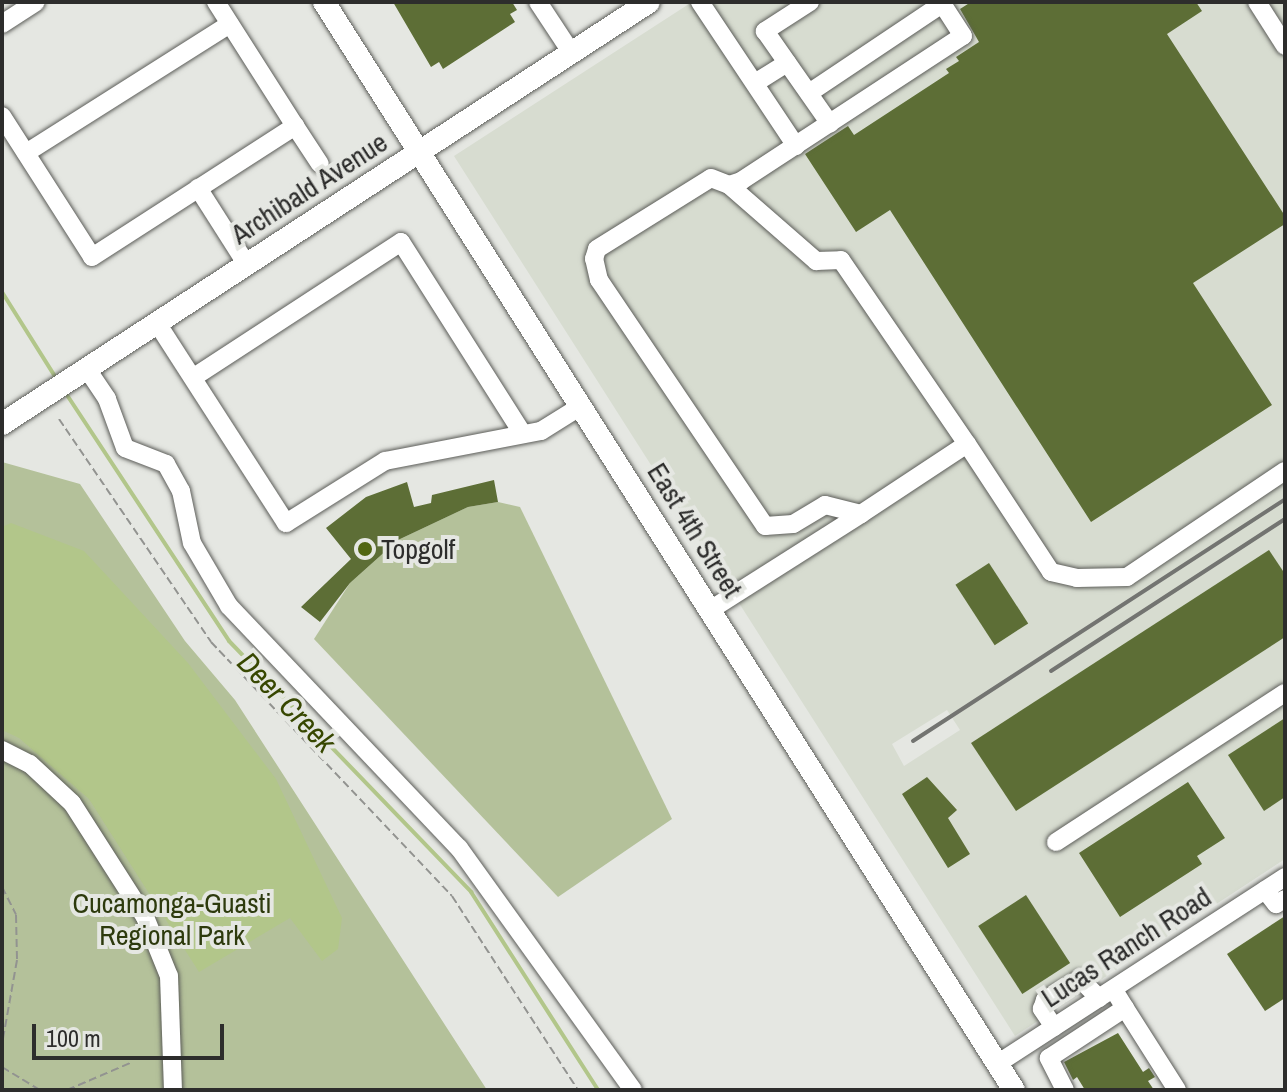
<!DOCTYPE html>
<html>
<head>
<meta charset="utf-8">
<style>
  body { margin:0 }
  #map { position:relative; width:1287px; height:1092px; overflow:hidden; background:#e5e7e2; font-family:"Archivo Narrow",sans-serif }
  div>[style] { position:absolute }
  .built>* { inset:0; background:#d7dcd0 }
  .green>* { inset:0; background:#b4c19a }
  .water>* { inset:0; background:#b2c68a }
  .stream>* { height:4px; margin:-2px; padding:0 2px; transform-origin:2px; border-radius:2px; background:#b2c68a }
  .building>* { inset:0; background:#5d6e36; transform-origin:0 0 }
  .path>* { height:2px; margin-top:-1px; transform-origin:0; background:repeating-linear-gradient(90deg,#929390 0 8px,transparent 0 12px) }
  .roads { filter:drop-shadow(0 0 2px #5c5d59) drop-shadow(0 0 2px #5c5d59) }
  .minor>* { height:18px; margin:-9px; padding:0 9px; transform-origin:9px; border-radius:9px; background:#fff }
  .major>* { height:22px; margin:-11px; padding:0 11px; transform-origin:11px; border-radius:11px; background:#fff }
  .rail>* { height:4px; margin:-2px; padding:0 2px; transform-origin:2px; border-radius:2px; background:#737471 }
  .dots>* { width:22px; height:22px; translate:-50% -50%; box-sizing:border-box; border:4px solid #e5e7e2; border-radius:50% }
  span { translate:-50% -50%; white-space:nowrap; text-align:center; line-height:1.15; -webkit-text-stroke:8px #e5e7e2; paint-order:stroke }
  .street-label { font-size:28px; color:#2d2d2c }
  .poi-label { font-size:28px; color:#2d2d2c }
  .left { translate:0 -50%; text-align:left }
  .park-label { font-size:28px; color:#2d3a0d }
  .water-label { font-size:30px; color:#374701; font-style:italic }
  .frame { position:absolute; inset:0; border:4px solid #2d2d2c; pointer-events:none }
  .scale { position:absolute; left:32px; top:1024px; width:192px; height:36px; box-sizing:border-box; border:4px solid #2d2d2c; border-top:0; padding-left:10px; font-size:24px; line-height:28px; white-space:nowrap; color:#2d2d2c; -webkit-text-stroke:6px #e5e7e2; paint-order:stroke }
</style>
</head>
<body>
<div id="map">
  <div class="built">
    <i style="clip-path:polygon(evenodd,692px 2px,1285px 2px,1285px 859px,1015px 1036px,454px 156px,692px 2px,947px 710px,960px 730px,904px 766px,892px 744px,947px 710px)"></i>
  </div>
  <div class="green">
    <i style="clip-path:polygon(2px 462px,80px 484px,185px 641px,235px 700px,487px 1090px,2px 1090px)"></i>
    <i style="clip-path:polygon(498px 502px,520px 507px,672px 819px,558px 897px,314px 639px,350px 583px,398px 540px,468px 507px)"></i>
  </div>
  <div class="water">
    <i style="clip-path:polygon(11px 523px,84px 551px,188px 663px,276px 779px,342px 918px,338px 949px,322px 961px,290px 918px,199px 972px,89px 799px,19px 738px,2px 730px,2px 527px)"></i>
  </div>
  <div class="stream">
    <i style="left:2px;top:292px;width:102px;rotate:57.9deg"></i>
    <i style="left:65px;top:392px;width:298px;rotate:56.6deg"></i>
    <i style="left:229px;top:641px;width:349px;rotate:46deg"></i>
    <i style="left:471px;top:892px;width:235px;rotate:57.3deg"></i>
  </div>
  <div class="building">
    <i style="clip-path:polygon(393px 2px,512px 2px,517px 10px,510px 14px,515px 22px,443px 69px,439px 62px,431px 67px)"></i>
    <i style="clip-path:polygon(971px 2px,1196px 2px,1202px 11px,1167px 34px,1285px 216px,1285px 224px,1193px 283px,1272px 405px,1091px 522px,890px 210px,856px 232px,805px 154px,848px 126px,854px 135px,949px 73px,946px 69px,959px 61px,956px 57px,979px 42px,960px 9px)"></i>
    <i style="clip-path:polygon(494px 480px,498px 502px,468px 507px,398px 540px,350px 583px,320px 622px,301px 607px,351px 559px,326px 528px,366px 497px,407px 482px,414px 507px,431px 503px,432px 495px)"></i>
    <i style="clip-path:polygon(1269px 550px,1285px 574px,1285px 637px,1016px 811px,971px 743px)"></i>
    <i style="left:989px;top:563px;width:72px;height:40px;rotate:57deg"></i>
    <i style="clip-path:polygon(1285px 718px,1285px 797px,1264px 811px,1228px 755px)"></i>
    <i style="clip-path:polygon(927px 777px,957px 810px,948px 818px,970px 854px,948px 868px,902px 794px)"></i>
    <i style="clip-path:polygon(1188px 782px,1225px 838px,1197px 856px,1202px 864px,1120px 917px,1079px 853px)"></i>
    <i style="left:1026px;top:895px;width:81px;height:57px;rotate:57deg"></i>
    <i style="clip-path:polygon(1285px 916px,1285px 998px,1265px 1011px,1227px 954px)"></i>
    <i style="clip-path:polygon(1118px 1033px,1143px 1072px,1149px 1068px,1155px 1077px,1148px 1081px,1154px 1090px,1085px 1090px,1077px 1077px,1073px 1080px,1064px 1062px)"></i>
  </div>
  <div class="path">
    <i style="left:59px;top:419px;width:270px;rotate:55.7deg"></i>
    <i style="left:211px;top:642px;width:350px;rotate:46.5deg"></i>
    <i style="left:452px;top:896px;width:231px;rotate:57deg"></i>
    <i style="left:2px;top:887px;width:31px;rotate:63deg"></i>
    <i style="left:16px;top:915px;width:45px;rotate:88.7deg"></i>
    <i style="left:17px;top:960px;width:85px;rotate:100.1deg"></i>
    <i style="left:2px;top:1067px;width:44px;rotate:31.2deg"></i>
    <i style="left:67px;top:1090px;width:69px;rotate:-23.2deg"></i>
  </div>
  <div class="roads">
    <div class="minor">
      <i style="left:538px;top:2px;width:60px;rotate:56.6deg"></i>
      <i style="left:700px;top:2px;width:173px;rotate:56.3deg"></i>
      <i style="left:810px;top:2px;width:54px;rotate:147.2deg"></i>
      <i style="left:765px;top:31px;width:113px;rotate:55deg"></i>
      <i style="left:1257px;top:2px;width:52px;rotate:57.5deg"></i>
      <i style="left:2px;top:24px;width:40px;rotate:-32.9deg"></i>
      <i style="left:755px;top:83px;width:38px;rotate:-32deg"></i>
      <i style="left:809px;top:93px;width:160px;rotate:-33.8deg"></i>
      <i style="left:2px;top:116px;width:167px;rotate:57.4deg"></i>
      <i style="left:92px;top:257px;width:242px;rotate:-32.8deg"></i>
      <i style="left:295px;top:126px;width:147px;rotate:-122.5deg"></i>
      <i style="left:295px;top:126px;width:45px;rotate:56.7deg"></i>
      <i style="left:26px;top:153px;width:241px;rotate:-32.3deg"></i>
      <i style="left:729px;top:185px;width:116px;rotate:41.1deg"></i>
      <i style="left:816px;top:261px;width:25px;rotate:-2deg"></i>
      <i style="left:841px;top:260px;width:223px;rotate:55.6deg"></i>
      <i style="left:967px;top:444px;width:127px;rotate:146.6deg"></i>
      <i style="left:861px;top:514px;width:37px;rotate:-166deg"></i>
      <i style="left:825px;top:505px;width:37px;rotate:149deg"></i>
      <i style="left:793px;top:524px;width:28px;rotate:176deg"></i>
      <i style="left:765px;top:526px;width:297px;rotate:-124deg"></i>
      <i style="left:599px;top:280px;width:22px;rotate:-103deg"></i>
      <i style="left:594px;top:259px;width:10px;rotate:-73deg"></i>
      <i style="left:597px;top:249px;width:134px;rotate:-31.9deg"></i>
      <i style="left:711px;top:178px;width:19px;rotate:21deg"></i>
      <i style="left:729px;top:185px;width:13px;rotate:-18deg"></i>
      <i style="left:741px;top:181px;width:265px;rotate:-33.2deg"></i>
      <i style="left:963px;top:36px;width:40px;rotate:-122.9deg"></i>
      <i style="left:198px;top:188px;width:91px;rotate:57.5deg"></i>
      <i style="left:157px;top:323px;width:238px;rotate:57.2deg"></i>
      <i style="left:286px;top:523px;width:117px;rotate:-32.1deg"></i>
      <i style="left:385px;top:461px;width:159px;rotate:-10.9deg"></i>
      <i style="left:541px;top:431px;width:47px;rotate:-32deg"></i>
      <i style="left:87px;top:369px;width:36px;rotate:56deg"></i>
      <i style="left:107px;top:399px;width:52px;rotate:69.8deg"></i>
      <i style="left:125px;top:448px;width:44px;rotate:21.3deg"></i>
      <i style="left:166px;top:464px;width:31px;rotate:61deg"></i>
      <i style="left:181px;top:491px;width:53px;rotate:78.1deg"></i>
      <i style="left:192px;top:543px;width:73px;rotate:59.6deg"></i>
      <i style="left:229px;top:606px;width:334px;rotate:46.5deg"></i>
      <i style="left:459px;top:848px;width:298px;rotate:54.3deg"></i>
      <i style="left:194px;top:377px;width:247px;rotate:-33.1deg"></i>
      <i style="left:401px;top:242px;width:227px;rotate:57.6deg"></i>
      <i style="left:967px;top:444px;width:153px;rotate:56.7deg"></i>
      <i style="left:1051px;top:572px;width:27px;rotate:13deg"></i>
      <i style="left:1077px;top:578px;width:50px;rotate:-1.1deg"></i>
      <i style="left:1127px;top:577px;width:190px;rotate:-33.9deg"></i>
      <i style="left:710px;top:610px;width:179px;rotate:-32.4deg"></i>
      <i style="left:2px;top:750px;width:31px;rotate:27deg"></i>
      <i style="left:30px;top:764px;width:57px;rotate:42.9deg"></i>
      <i style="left:72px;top:803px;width:135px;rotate:57.4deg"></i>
      <i style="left:145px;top:917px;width:64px;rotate:67.9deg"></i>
      <i style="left:169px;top:976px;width:114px;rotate:88deg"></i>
      <i style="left:1056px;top:842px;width:273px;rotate:-33.1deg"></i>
      <i style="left:1265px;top:890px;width:18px;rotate:52deg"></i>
      <i style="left:1276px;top:904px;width:10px;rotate:-29deg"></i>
      <i style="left:1125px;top:1008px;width:97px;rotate:57.6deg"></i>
      <i style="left:1054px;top:1027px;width:22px;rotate:-124deg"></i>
      <i style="left:1042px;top:1009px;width:9px;rotate:-72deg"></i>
      <i style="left:1045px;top:1000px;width:41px;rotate:-31deg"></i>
      <i style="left:1080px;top:979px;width:27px;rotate:45deg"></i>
      <i style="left:997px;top:1064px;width:343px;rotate:-33deg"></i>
      <i style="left:1065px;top:1090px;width:36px;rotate:-117deg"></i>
      <i style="left:1049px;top:1058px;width:91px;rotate:-33.3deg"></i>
      <i style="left:1125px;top:1008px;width:22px;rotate:-122deg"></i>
    </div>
    <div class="major">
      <i style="left:324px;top:2px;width:1288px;rotate:57.62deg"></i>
      <i style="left:2px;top:424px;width:772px;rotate:-33.11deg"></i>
    </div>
  </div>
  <div class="rail">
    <i style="left:1051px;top:671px;width:279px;rotate:-33deg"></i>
    <i style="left:913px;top:741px;width:444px;rotate:-33deg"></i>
  </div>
  <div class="dots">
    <i style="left:365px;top:549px;background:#516612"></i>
  </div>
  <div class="street-label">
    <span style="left:309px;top:188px;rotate:-33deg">Archibald Avenue</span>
    <span style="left:695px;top:530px;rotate:58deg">East 4th Street</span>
    <span style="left:1126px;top:947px;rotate:-33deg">Lucas Ranch Road</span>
  </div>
  <div class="poi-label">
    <span class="left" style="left:381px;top:549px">Topgolf</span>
  </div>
  <div class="park-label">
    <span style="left:172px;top:919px">Cucamonga-Guasti<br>Regional Park</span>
  </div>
  <div class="water-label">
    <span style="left:287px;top:702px;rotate:46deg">Deer Creek</span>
  </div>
  <div class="frame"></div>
  <div class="scale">100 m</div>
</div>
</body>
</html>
